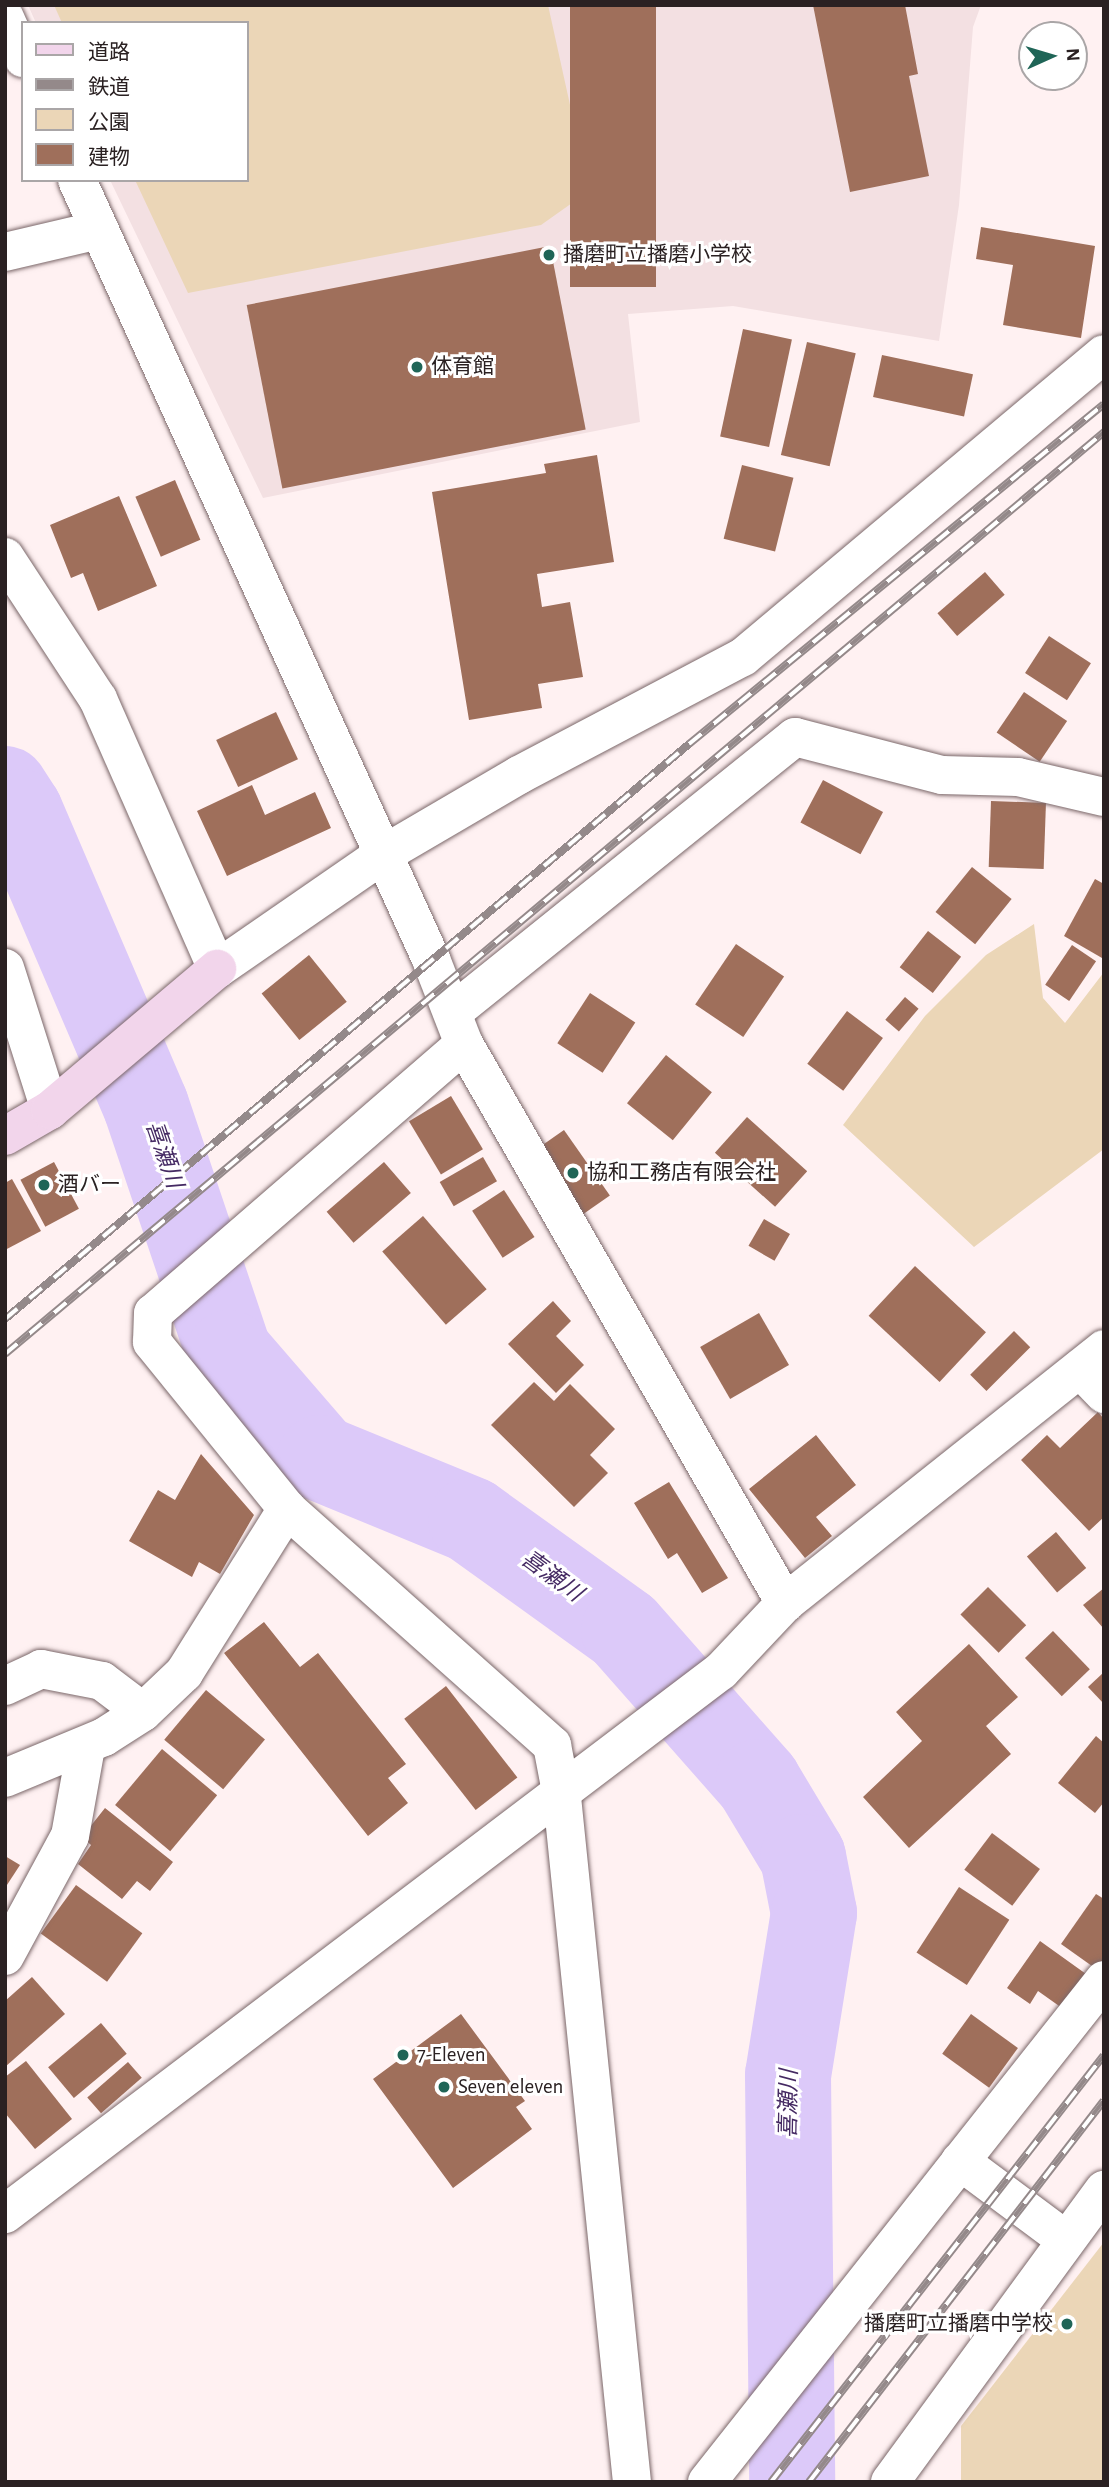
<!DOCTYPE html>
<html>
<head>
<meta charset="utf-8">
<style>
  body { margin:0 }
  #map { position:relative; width:1109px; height:2487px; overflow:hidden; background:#fff1f2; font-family:"Alegreya Sans","Noto Sans JP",sans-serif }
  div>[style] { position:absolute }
  .built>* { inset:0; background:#f3e0e2 }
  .green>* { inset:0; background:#ebd6b7 }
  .river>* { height:86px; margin:-43px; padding:0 43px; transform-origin:43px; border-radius:43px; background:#dcc9f9 }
  .building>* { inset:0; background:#9f6f5b; transform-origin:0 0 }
  .roads { filter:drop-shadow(0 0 2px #7b6769) drop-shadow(0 0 2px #7b6769) }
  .street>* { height:38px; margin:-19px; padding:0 19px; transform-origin:19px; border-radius:19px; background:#fff }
  .secondary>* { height:38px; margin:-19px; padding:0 19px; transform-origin:19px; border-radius:19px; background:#f2d5eb }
  .rail>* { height:8px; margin-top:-4px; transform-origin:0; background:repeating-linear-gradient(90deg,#fff 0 16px,#94898a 0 32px); box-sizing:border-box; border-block:2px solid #94898a }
  .dots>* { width:19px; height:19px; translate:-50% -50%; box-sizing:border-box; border:4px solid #fff; border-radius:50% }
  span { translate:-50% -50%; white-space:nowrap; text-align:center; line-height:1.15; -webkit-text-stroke:6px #fff; paint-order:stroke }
  .poi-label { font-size:21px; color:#2a2122 }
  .left { translate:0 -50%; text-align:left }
  .right { translate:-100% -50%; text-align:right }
  .water-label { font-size:23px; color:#452a63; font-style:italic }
  .frame { position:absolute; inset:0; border:7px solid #2a2122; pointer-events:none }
  .legend { position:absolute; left:21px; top:21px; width:228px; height:161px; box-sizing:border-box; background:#fff; border:2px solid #aaa6a7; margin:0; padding:9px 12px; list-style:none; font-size:21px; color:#2a2122 }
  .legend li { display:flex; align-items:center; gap:14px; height:35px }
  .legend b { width:35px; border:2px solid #aaa6a7 }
  .north { position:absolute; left:1018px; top:21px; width:70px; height:70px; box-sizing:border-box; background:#fff; border:2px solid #aaa6a7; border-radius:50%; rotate:86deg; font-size:19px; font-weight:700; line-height:28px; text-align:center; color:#2a2122 }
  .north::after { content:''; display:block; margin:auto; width:24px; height:32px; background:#1f6557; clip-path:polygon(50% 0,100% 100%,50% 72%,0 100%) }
</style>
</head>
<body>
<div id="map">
  <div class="built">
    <i style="clip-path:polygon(28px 5px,981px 5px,973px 27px,959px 205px,939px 341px,733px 306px,628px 314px,640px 422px,263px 498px,110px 180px,247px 180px,247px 23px,36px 23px)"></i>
  </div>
  <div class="green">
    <i style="clip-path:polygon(54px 5px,548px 5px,589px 191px,541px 225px,188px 293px,135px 180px,247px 180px,247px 23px,62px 23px)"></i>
    <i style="clip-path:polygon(1034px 924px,1043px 998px,1065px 1023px,1104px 972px,1104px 1149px,974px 1247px,843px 1125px,925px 1016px,986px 955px)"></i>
    <i style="clip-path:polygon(1104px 2242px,1104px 2482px,961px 2482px,961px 2426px)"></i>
  </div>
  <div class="river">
    <i style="left:5px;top:789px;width:27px;rotate:57deg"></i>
    <i style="left:20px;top:812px;width:320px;rotate:66.8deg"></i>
    <i style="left:146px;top:1106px;width:261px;rotate:71.4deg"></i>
    <i style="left:229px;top:1353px;width:139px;rotate:49.1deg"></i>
    <i style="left:320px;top:1458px;width:163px;rotate:22.3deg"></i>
    <i style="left:471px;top:1520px;width:188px;rotate:35.7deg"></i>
    <i style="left:624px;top:1630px;width:203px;rotate:48.6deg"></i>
    <i style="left:758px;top:1782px;width:87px;rotate:59deg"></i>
    <i style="left:803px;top:1857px;width:57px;rotate:78.9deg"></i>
    <i style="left:814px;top:1913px;width:164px;rotate:99.1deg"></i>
    <i style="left:788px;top:2075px;width:407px;rotate:89.4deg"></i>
  </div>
  <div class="building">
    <i style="left:570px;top:5px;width:86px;height:282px"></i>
    <i style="clip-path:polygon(813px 5px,905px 5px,918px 74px,909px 76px,929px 176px,850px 192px)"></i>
    <i style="clip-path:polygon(981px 227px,1095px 246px,1081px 338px,1003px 325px,1013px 265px,976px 259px)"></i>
    <i style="left:550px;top:246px;width:187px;height:309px;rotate:79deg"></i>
    <i style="left:743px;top:329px;width:50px;height:110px;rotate:12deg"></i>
    <i style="left:807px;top:342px;width:50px;height:116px;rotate:13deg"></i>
    <i style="left:882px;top:355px;width:93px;height:43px;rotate:12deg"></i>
    <i style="clip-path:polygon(597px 455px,614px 562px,537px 574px,542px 607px,570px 602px,583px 677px,538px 684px,542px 708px,469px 720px,432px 492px,546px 473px,544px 464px)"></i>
    <i style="left:742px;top:465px;width:53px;height:76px;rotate:14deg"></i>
    <i style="left:175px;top:480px;width:65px;height:43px;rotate:67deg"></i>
    <i style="clip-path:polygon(119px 496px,157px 586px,98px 611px,83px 573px,71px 578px,50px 525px)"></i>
    <i style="left:985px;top:572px;width:30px;height:63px;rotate:49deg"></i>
    <i style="left:1049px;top:636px;width:50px;height:44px;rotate:33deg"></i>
    <i style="left:1024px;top:692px;width:52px;height:49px;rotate:34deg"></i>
    <i style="left:276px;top:712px;width:52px;height:66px;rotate:65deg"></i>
    <i style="left:823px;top:780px;width:68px;height:48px;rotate:28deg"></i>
    <i style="clip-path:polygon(252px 785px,265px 815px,315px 792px,331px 828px,227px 876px,197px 811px)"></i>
    <i style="left:991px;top:801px;width:55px;height:66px;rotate:2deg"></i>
    <i style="left:972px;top:867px;width:51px;height:58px;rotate:39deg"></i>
    <i style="clip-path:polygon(1095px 879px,1104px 884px,1102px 958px,1064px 936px)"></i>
    <i style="left:928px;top:931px;width:42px;height:46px;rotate:38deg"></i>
    <i style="left:736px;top:944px;width:58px;height:73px;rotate:34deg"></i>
    <i style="left:1072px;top:945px;width:29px;height:48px;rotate:34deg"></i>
    <i style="left:309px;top:955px;width:60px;height:61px;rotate:51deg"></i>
    <i style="left:590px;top:993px;width:54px;height:60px;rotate:33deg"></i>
    <i style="left:905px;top:997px;width:18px;height:30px;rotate:41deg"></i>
    <i style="left:847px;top:1011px;width:45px;height:66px;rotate:37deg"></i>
    <i style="left:666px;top:1055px;width:59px;height:62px;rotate:39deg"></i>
    <i style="left:451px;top:1096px;width:62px;height:49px;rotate:59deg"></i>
    <i style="left:747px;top:1117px;width:81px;height:48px;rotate:42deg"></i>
    <i style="left:564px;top:1130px;width:80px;height:35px;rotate:55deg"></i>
    <i style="left:483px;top:1157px;width:28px;height:50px;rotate:60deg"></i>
    <i style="left:54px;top:1162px;width:53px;height:38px;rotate:62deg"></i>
    <i style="left:384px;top:1162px;width:41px;height:76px;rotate:49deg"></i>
    <i style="clip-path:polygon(12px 1179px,41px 1231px,5px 1250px,5px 1183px)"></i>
    <i style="left:504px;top:1190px;width:56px;height:38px;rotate:57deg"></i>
    <i style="left:423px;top:1216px;width:97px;height:54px;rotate:49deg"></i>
    <i style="left:764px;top:1219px;width:30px;height:31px;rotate:30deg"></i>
    <i style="left:915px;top:1266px;width:97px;height:68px;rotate:43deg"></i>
    <i style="clip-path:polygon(553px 1301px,571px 1321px,556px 1336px,584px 1365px,556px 1393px,508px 1344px)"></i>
    <i style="left:759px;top:1313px;width:60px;height:68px;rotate:60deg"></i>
    <i style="left:1014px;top:1331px;width:23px;height:62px;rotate:45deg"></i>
    <i style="clip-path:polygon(534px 1382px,554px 1401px,570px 1384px,615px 1429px,590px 1455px,608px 1473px,574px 1507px,491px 1425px)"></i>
    <i style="clip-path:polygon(1098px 1412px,1104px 1419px,1104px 1517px,1089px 1531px,1021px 1460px,1047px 1435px,1060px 1448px)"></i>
    <i style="clip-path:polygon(816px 1435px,856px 1485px,816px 1517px,832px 1536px,805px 1558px,749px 1489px)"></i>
    <i style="clip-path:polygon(201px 1454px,254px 1515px,220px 1574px,199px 1562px,192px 1577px,129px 1541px,158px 1490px,175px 1500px)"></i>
    <i style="clip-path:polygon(669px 1482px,728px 1578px,702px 1593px,677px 1553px,668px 1559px,634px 1503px)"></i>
    <i style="left:1056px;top:1532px;width:47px;height:38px;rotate:50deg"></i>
    <i style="left:988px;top:1587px;width:54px;height:39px;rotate:45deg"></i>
    <i style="clip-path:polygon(1104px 1588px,1104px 1629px,1083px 1605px)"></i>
    <i style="clip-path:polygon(264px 1622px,300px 1667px,318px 1653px,406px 1764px,388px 1778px,408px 1803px,368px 1836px,224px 1653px)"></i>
    <i style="left:1053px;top:1631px;width:53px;height:39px;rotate:46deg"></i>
    <i style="clip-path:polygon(969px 1644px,1018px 1697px,986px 1726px,1011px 1754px,909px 1848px,863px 1797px,922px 1741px,896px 1712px)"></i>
    <i style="clip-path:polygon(1104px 1672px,1104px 1704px,1088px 1687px)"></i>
    <i style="left:446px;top:1686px;width:116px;height:53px;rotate:52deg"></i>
    <i style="left:206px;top:1690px;width:77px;height:65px;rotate:40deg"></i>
    <i style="clip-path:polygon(1096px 1736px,1104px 1743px,1104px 1802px,1095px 1813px,1058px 1783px)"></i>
    <i style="left:162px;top:1749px;width:72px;height:73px;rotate:40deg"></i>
    <i style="clip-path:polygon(105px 1808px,173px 1862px,150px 1891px,137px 1881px,122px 1899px,78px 1864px,91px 1845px,82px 1837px)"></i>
    <i style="left:992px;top:1833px;width:60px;height:46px;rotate:37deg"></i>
    <i style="clip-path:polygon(5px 1856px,20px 1865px,5px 1888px)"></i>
    <i style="left:76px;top:1885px;width:82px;height:60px;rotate:36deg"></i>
    <i style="left:959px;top:1887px;width:60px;height:78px;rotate:33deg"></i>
    <i style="clip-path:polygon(1096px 1894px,1104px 1899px,1104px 1965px,1099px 1971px,1061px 1944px)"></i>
    <i style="clip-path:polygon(1040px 1941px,1093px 1979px,1069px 2013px,1038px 1991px,1030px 2004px,1007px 1988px)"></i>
    <i style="clip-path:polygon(32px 1977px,65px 2014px,5px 2067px,5px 2001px)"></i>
    <i style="clip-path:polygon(461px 2014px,525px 2101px,516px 2107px,532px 2129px,453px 2188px,373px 2079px)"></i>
    <i style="left:971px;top:2014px;width:58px;height:49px;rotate:36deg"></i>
    <i style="left:101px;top:2023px;width:40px;height:69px;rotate:50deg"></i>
    <i style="clip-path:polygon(26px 2061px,72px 2119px,35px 2149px,5px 2113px,5px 2077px)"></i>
    <i style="left:128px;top:2062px;width:21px;height:54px;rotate:49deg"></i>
  </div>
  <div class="roads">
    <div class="street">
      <i style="left:5px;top:18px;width:44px;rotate:65.8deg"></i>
      <i style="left:77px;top:180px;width:856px;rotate:65.56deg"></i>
      <i style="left:431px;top:959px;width:91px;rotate:68.8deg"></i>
      <i style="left:464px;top:1044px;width:645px;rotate:60.13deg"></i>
      <i style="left:5px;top:252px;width:97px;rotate:-13.2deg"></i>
      <i style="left:5px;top:557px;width:170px;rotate:56.8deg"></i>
      <i style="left:98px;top:699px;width:295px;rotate:66.2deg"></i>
      <i style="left:217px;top:969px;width:203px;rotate:-34.6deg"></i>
      <i style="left:384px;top:854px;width:156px;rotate:-30.3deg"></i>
      <i style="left:519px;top:775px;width:253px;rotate:-27.8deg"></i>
      <i style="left:743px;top:657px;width:471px;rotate:-40deg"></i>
      <i style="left:5px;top:968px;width:149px;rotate:72.4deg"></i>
      <i style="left:453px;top:1012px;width:439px;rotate:-38.8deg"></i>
      <i style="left:795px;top:737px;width:152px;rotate:14.5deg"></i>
      <i style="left:942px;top:775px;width:76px;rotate:1.5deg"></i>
      <i style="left:1018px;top:777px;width:88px;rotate:13.1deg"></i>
      <i style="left:464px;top:1044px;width:411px;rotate:139.1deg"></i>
      <i style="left:153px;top:1313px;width:29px;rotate:92deg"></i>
      <i style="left:152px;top:1342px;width:215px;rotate:51deg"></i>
      <i style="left:287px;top:1509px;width:355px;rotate:41.7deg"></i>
      <i style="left:552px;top:1745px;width:53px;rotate:79.1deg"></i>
      <i style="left:562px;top:1797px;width:689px;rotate:84.17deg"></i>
      <i style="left:1080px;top:1369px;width:35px;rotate:46deg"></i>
      <i style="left:5px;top:1686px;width:40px;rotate:-25deg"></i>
      <i style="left:41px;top:1669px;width:62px;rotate:11.1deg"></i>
      <i style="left:102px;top:1681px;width:51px;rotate:37.1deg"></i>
      <i style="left:5px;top:1778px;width:107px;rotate:-22.5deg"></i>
      <i style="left:104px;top:1737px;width:46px;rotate:-32.7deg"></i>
      <i style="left:143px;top:1712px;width:57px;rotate:-43.6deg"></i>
      <i style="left:184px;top:1673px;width:194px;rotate:-57.9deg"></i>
      <i style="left:5px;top:1956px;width:136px;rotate:-61.6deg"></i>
      <i style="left:70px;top:1836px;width:90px;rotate:-79.8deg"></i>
      <i style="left:960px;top:2161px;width:132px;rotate:36.7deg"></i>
      <i style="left:5px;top:2214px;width:899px;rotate:-37.18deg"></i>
      <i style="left:721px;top:1671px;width:93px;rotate:-46.7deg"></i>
      <i style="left:785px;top:1603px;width:408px;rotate:-38.5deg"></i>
      <i style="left:707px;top:2482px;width:640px;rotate:-51.66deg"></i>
      <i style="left:890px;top:2482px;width:362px;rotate:-53.8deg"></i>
    </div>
    <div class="secondary">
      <i style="left:5px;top:1136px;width:52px;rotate:-30deg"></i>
      <i style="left:50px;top:1110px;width:219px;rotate:-40.2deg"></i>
    </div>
  </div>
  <div class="rail">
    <i style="left:5px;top:1319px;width:894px;rotate:-40.05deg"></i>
    <i style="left:689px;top:744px;width:536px;rotate:-39.33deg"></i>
    <i style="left:5px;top:1354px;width:1435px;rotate:-39.99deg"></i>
    <i style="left:771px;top:2482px;width:541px;rotate:-52.05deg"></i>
    <i style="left:809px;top:2482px;width:482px;rotate:-52.3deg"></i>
  </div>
  <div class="dots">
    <i style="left:549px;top:255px;background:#1f6557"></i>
    <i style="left:417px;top:367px;background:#1f6557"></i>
    <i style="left:573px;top:1173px;background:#1f6557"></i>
    <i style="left:44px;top:1185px;background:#1f6557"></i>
    <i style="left:403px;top:2055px;background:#1f6557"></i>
    <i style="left:444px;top:2087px;background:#1f6557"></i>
    <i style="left:1067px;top:2324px;background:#1f6557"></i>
  </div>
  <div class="poi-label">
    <span class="left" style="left:563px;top:255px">播磨町立播磨小学校</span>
    <span class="left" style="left:431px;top:367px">体育館</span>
    <span class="left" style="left:587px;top:1173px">協和工務店有限会社</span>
    <span class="left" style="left:58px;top:1185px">酒バー</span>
    <span class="left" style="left:417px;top:2055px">7-Eleven</span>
    <span class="left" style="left:458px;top:2087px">Seven eleven</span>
    <span class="right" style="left:1053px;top:2324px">播磨町立播磨中学校</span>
  </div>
  <div class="water-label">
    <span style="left:163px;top:1155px;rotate:71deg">喜瀬川</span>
    <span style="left:551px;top:1577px;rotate:36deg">喜瀬川</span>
    <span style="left:790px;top:2104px;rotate:-89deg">喜瀬川</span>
  </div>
  <div class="frame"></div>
  <ul class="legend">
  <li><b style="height:9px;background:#f2d5eb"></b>道路</li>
  <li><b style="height:9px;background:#94898a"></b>鉄道</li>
  <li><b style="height:19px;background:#ebd6b7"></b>公園</li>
  <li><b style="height:19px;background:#9f6f5b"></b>建物</li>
  </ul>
  <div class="north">N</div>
</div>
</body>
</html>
